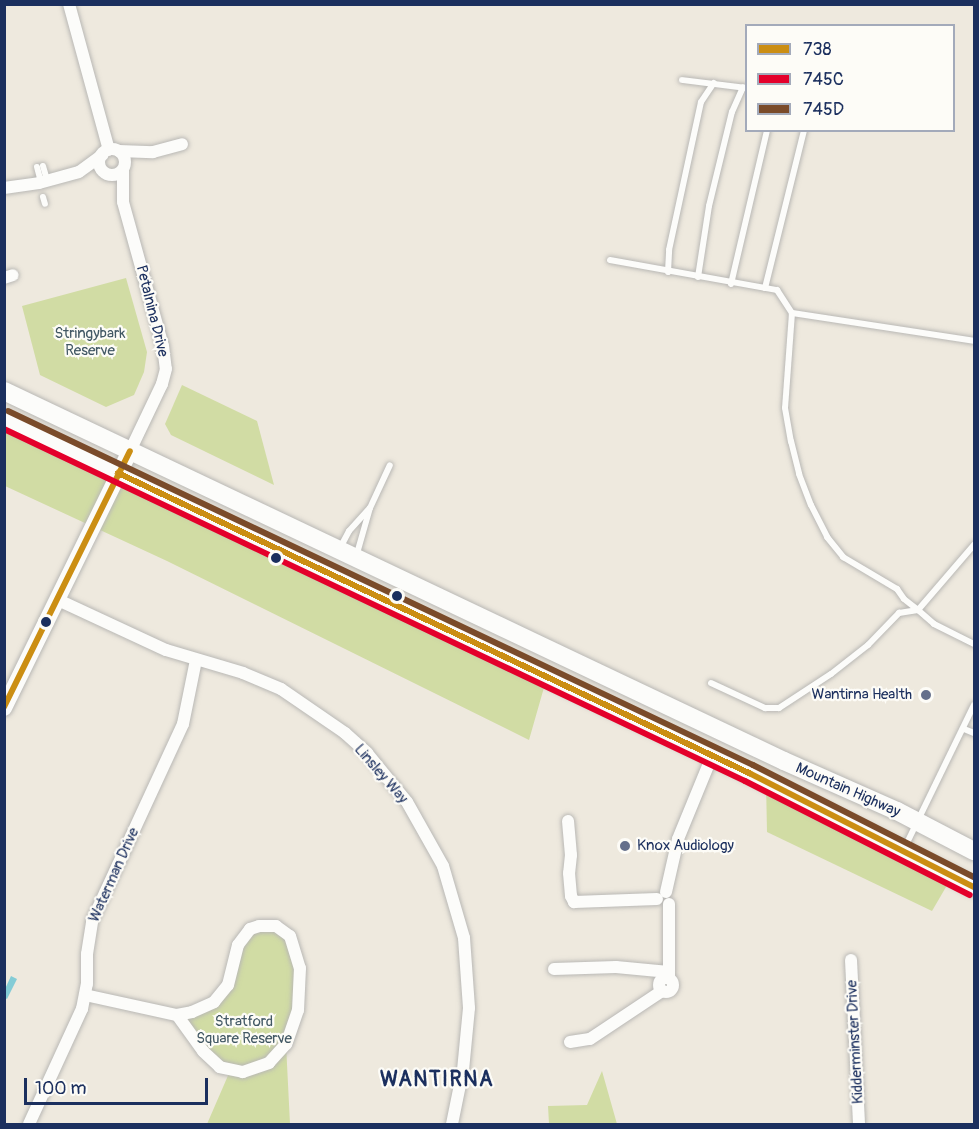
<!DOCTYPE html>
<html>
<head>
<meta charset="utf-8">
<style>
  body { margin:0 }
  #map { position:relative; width:979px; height:1129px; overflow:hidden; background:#eee9de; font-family:Pangolin,sans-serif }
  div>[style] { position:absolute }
  .green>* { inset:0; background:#d1dca4 }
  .water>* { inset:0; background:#84ccd6 }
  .roads { filter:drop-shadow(0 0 2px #b9b8b5) drop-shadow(0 0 2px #b9b8b5) }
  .lane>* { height:6px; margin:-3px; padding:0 3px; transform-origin:3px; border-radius:3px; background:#fcfcfa }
  .street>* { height:12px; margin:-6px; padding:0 6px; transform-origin:6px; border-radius:6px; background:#fcfcfa }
  .street>.ring { margin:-6px; padding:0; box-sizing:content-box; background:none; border:12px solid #fcfcfa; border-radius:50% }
  .secondary>* { height:16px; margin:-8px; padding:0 8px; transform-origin:8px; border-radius:8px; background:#fcfcfa }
  .primary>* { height:18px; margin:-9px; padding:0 9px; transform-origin:9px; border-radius:9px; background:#fcfcfa }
  .bus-1>* { height:6px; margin:-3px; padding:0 3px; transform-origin:3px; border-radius:3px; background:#cb8e13 }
  .bus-2>* { height:6px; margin:-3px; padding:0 3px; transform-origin:3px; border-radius:3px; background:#e4002b }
  .bus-3>* { height:6px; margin:-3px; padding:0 3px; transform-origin:3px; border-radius:3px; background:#7a4b2a }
  .dots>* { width:16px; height:16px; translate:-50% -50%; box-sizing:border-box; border:3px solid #fdfcf7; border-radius:50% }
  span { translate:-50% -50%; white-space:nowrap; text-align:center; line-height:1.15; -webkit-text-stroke:4.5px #fdfcf7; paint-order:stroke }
  .street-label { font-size:15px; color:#1b2f5e }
  .park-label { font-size:15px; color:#425864 }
  .poi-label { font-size:15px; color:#1b2f5e }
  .right { translate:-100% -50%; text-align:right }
  .left { translate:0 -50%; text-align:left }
  .district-label { font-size:21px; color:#1b2f5e; font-weight:700; letter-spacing:1.5px }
  .frame { position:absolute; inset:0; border:6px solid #1b2f5e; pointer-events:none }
  .legend { position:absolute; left:745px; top:24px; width:210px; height:108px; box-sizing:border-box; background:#fdfcf7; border:2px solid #a3aaba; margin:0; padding:8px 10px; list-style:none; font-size:18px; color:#1b2f5e }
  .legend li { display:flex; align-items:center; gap:12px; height:30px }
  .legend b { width:30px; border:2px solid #a3aaba }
  .scale { position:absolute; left:24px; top:1078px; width:184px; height:27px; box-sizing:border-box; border:3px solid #1b2f5e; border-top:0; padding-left:8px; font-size:18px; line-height:21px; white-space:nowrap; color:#1b2f5e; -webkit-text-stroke:4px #fdfcf7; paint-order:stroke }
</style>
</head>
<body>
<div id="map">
  <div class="green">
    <i style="clip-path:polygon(126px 278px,147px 352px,144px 372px,134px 395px,106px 407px,40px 375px,22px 306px)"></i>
    <i style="clip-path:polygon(182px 385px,257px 421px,274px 485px,171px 435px,165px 424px)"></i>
    <i style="clip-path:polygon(4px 421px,547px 677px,529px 740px,167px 561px,5px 486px)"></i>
    <i style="clip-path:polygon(766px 782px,953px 875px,932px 911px,767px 832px)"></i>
    <i style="clip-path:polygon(281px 928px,300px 968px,286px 1044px,290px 1124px,207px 1124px,230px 1071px,187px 1026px,185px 1014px,219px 997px,244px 934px)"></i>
    <i style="clip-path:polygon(602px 1071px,617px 1124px,549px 1124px,548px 1106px,587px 1105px)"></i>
  </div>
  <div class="water">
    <i style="clip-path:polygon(11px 976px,17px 979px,7px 999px,5px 998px,5px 989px)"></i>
  </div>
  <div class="roads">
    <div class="lane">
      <i style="left:682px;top:80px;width:64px;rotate:7.1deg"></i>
      <i style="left:43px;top:166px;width:15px;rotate:74deg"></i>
      <i style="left:37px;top:167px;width:16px;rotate:75deg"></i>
      <i style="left:43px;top:197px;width:7px;rotate:74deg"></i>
      <i style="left:610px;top:260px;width:170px;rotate:10.2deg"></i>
      <i style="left:777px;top:290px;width:27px;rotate:57deg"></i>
      <i style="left:792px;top:313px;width:184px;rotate:8.7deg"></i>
      <i style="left:668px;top:272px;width:22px;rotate:-87deg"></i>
      <i style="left:669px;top:250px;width:151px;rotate:-77.8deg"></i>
      <i style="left:701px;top:102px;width:23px;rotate:-56deg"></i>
      <i style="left:698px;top:277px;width:72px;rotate:-81.2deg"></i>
      <i style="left:709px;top:206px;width:97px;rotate:-76.3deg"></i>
      <i style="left:732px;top:112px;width:27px;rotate:-66deg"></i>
      <i style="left:731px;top:284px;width:158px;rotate:-76.8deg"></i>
      <i style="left:765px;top:288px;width:163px;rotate:-76.1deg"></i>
      <i style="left:792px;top:313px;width:95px;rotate:94.2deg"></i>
      <i style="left:785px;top:408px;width:34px;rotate:80deg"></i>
      <i style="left:791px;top:441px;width:34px;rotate:76deg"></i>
      <i style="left:799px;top:474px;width:33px;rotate:69deg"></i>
      <i style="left:811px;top:505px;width:36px;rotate:63deg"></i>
      <i style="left:827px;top:537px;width:26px;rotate:51deg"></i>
      <i style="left:843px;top:557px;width:63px;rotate:30.7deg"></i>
      <i style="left:897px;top:589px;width:12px;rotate:55deg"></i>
      <i style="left:904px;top:599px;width:18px;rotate:38deg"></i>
      <i style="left:918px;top:610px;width:86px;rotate:-49.3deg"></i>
      <i style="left:340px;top:548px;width:19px;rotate:-62deg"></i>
      <i style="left:349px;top:531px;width:31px;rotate:-48deg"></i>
      <i style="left:356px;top:557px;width:51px;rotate:-74.1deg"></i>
      <i style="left:370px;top:508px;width:47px;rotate:-65.1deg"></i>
      <i style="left:711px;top:683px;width:60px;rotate:24.8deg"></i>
      <i style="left:765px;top:708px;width:14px"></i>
      <i style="left:779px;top:708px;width:62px;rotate:-33.2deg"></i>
      <i style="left:831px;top:674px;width:47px;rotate:-38.1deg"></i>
      <i style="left:868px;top:645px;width:45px;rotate:-45.9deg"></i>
      <i style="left:899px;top:613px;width:19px;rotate:-9deg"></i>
      <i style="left:918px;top:610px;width:21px;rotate:41deg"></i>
      <i style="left:934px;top:624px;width:45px;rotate:26.6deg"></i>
      <i style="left:964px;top:729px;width:11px;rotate:22deg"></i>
      <i style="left:904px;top:849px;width:160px;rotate:-64.1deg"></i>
    </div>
    <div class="street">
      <i style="left:69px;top:4px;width:151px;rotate:74.7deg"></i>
      <i class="ring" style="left:99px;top:149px;width:14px;height:14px"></i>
      <i style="left:119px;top:151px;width:34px;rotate:2deg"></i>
      <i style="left:153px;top:152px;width:30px;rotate:-15deg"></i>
      <i style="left:123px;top:170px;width:32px;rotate:90deg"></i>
      <i style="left:123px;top:202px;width:149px;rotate:74.5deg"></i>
      <i style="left:163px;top:346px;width:23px;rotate:83deg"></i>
      <i style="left:166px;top:369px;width:16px;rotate:105deg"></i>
      <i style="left:162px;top:384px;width:74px;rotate:115.5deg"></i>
      <i style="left:4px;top:188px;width:35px;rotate:-8deg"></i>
      <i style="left:39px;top:183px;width:41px;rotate:-15.4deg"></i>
      <i style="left:79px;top:172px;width:29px;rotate:-36deg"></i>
      <i style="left:4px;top:278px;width:9px;rotate:-18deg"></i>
      <i style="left:56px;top:599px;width:121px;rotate:24.9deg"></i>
      <i style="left:166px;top:650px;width:80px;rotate:16.6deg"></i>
      <i style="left:243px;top:673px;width:41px;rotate:22.8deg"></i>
      <i style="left:281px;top:689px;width:78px;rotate:34.5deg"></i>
      <i style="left:345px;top:733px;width:30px;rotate:42deg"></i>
      <i style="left:367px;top:753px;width:63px;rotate:50.8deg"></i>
      <i style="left:407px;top:802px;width:73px;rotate:60.6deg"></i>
      <i style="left:443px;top:866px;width:75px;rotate:73.7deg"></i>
      <i style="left:464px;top:938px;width:70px;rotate:85.9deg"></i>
      <i style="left:469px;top:1008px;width:62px;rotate:95.5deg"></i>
      <i style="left:463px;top:1070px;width:55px;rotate:101.5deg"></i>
      <i style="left:568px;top:821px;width:34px;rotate:85deg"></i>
      <i style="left:571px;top:855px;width:18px;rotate:96deg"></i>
      <i style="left:569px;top:873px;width:23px;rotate:85deg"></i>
      <i style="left:571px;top:896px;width:7px;rotate:63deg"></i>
      <i style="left:574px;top:902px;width:83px;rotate:-2.1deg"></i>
      <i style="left:666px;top:892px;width:54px;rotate:-77.2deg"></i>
      <i style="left:678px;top:839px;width:90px;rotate:-67.7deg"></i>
      <i style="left:669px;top:904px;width:74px;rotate:90deg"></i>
      <i style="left:851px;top:960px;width:164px;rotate:87.2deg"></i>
      <i style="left:554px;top:969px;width:62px;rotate:-1.8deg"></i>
      <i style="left:616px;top:967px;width:53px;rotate:5.4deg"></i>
      <i class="ring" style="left:659px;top:978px;width:2px;height:2px"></i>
      <i style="left:85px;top:995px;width:94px;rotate:12.3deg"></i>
      <i style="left:177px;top:1015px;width:15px;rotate:-11deg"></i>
      <i style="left:192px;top:1012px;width:24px;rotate:-24deg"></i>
      <i style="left:214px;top:1002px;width:22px;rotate:-51deg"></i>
      <i style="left:228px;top:985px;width:41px;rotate:-76deg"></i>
      <i style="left:238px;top:945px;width:20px;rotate:-53deg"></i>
      <i style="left:250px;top:929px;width:9px;rotate:-18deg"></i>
      <i style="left:259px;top:926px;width:17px"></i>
      <i style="left:276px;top:926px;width:17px;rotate:36deg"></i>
      <i style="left:290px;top:936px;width:34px;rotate:73deg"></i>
      <i style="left:300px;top:968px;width:42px;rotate:92.7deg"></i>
      <i style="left:298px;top:1010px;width:36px;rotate:109deg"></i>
      <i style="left:286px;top:1044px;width:25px;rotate:132deg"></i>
      <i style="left:269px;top:1063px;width:28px;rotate:161deg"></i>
      <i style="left:243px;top:1072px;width:24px;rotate:-168deg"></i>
      <i style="left:220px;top:1067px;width:23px;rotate:-137deg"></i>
      <i style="left:203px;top:1051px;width:44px;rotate:-125.8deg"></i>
      <i style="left:570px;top:1042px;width:20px;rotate:-9deg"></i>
      <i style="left:590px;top:1039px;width:87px;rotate:-33.7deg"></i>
      <i style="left:29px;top:1124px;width:127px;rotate:-65.3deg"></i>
      <i style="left:82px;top:1009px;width:25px;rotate:-79deg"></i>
      <i style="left:87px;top:984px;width:30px;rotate:-90deg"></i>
      <i style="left:87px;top:954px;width:33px;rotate:-81deg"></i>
      <i style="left:92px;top:921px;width:217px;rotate:-65.2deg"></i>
      <i style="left:183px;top:724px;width:65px;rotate:-78.5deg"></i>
    </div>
    <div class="secondary">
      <i style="left:4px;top:708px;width:286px;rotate:-63.9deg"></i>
    </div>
    <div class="primary">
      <i style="left:4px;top:391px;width:863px;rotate:25.38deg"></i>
      <i style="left:784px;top:761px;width:124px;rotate:23.9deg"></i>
      <i style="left:897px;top:811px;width:87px;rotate:27.5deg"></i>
      <i style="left:4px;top:419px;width:825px;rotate:25.42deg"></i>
      <i style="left:749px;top:773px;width:252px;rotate:26.9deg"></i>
    </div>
  </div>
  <div class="bus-1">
    <i style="left:118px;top:473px;width:699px;rotate:25.43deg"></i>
    <i style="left:749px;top:773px;width:252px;rotate:26.9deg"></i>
    <i style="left:4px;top:707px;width:285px;rotate:-63.8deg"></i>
  </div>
  <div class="bus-2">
    <i style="left:4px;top:429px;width:820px;rotate:25.41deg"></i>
    <i style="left:745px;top:781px;width:252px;rotate:26.9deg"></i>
  </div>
  <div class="bus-3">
    <i style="left:8px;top:411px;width:825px;rotate:25.42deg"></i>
    <i style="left:753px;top:765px;width:248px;rotate:26.9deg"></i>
  </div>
  <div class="dots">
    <i style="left:276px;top:558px;background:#1b2f5e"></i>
    <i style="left:397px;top:596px;background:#1b2f5e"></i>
    <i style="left:46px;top:622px;background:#1b2f5e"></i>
    <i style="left:926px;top:695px;background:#65708b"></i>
    <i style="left:625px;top:846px;background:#65708b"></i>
  </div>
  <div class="street-label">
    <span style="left:152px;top:311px;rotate:76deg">Petalnina Drive</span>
    <span style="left:381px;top:774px;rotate:49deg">Linsley Way</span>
    <span style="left:848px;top:790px;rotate:24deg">Mountain Highway</span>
    <span style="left:114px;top:875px;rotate:-66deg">Waterman Drive</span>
    <span style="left:855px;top:1042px;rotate:-93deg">Kidderminster Drive</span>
  </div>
  <div class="park-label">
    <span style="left:90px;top:342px">Stringybark<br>Reserve</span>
    <span style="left:244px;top:1030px">Stratford<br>Square Reserve</span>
  </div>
  <div class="poi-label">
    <span class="right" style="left:912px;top:695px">Wantirna Health</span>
    <span class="left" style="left:637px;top:846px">Knox Audiology</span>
  </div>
  <div class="district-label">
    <span style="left:437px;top:1080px">WANTIRNA</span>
  </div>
  <div class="frame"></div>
  <ul class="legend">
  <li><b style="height:8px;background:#cb8e13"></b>738</li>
  <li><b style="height:8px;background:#e4002b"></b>745C</li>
  <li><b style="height:8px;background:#7a4b2a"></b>745D</li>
  </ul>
  <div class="scale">100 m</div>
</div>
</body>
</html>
